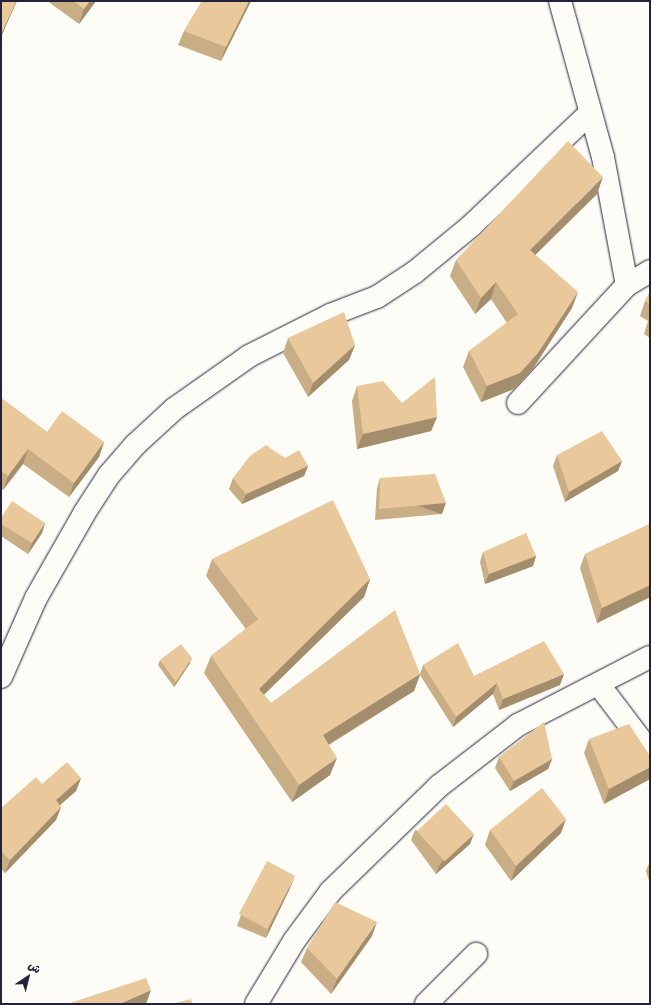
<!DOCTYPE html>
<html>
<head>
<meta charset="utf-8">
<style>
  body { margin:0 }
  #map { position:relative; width:651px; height:1005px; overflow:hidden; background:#fdfcf7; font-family:Delius,"Playpen Sans Arabic",sans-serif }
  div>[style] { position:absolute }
  .roads { filter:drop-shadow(0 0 1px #22223b) drop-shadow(0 0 1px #22223b) }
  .street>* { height:22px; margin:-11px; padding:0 11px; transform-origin:11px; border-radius:11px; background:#fdfcf7 }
  .secondary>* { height:22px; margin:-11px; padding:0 11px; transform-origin:11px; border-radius:11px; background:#fdfcf7 }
  .wall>* { inset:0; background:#c8ad85 }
  .shaded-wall>* { inset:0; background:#a38d6c; transform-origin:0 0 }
  .building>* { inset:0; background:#e9c99b; transform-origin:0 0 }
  span { translate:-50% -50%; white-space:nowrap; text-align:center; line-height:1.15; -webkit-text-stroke:3.5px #fdfcf7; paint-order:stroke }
  .frame { position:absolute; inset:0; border:2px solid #22223b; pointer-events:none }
  .north { position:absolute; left:8px; top:957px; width:40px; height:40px; -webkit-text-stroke:3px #fdfcf7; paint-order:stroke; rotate:35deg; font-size:11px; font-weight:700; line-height:16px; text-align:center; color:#22223b }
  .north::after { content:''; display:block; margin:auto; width:14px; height:18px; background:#22223b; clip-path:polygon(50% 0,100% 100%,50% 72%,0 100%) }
</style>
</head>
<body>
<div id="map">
  <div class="roads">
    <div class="street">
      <i style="left:560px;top:1px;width:162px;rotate:74.6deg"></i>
      <i style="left:603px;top:157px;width:130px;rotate:79.4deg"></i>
      <i style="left:627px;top:285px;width:27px;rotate:-31deg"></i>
      <i style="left:518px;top:403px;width:161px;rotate:-47.3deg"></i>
      <i style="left:1px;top:677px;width:86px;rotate:-66.1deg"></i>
      <i style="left:36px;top:598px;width:99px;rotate:-60.3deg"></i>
      <i style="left:85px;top:512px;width:44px;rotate:-57deg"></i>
      <i style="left:109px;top:475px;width:40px;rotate:-49deg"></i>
      <i style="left:135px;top:445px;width:53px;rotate:-42.7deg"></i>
      <i style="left:174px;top:409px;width:92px;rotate:-35.2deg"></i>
      <i style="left:249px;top:356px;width:91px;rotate:-26.8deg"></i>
      <i style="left:330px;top:315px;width:50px;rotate:-21deg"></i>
      <i style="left:377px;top:297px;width:45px;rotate:-33.3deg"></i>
      <i style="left:415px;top:272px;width:72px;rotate:-39.4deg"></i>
      <i style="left:471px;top:226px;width:164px;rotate:-43.5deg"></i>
      <i style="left:599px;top:685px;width:84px;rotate:52.7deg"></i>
      <i style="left:426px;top:1004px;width:71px;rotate:-45deg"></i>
    </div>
    <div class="secondary">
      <i style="left:256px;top:1004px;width:74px;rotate:-58.9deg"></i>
      <i style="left:294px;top:941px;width:62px;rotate:-53.5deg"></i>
      <i style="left:331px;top:891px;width:151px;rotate:-44.2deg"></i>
      <i style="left:439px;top:786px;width:100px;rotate:-37.7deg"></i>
      <i style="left:518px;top:725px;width:148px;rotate:-27.3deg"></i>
    </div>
  </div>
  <div class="wall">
    <i style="clip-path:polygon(50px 1px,96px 1px,79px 24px,50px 3px)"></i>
    <i style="clip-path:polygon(202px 1px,251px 1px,221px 61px,178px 45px,184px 31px)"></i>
    <i style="clip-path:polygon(597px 194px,535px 255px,572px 308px,532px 370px,514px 389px,481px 402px,463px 367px,469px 351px,507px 323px,491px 299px,475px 314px,450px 276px,456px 260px)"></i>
    <i style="clip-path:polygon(650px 292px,650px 338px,644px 334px,648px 321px,640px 316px,645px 301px)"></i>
    <i style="clip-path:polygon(288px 338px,355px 345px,349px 360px,308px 397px,283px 353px)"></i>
    <i style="clip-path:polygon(357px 386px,402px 403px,437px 417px,431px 431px,357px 449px,352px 401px)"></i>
    <i style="clip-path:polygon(1px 398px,47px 432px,104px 442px,99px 457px,69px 497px,23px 464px,3px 490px,1px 489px)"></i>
    <i style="clip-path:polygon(557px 455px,622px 461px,618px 471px,565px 502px,553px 466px)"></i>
    <i style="clip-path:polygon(285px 458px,308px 466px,304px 476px,242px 504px,229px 489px,233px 478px)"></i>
    <i style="clip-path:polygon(380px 478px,442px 514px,375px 520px,377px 488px)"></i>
    <i style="clip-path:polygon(1px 518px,45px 523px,42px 533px,28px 554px,1px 536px)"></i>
    <i style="clip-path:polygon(650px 524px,650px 597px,597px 623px,580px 568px,585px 554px)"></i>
    <i style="clip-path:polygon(483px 552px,536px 556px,533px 566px,485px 584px,480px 562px)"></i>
    <i style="clip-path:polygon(212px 559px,370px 579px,364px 597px,264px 695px,271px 703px,420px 674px,423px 665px,474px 676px,560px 685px,499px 710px,493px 694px,453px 727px,420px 675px,414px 691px,329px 745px,330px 775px,292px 802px,204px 673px,211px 656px,246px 629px,206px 576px)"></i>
    <i style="clip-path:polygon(160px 660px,190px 663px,174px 687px,158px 665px)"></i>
    <i style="clip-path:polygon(589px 739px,650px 779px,604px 804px,584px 753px)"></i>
    <i style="clip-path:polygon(499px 757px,552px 759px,548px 769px,510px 791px,495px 768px)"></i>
    <i style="clip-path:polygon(81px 778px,76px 791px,60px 805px,61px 807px,56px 820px,5px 873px,1px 869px,1px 808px)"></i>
    <i style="clip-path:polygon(415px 830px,470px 844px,436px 874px,411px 840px)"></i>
    <i style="clip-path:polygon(490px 830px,561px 833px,511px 881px,485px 845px)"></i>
    <i style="clip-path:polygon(650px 861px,650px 884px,646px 871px)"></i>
    <i style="clip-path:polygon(291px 886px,266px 938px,237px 926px,241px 915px)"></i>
    <i style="clip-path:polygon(372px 936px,331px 994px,301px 962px,307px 948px)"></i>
  </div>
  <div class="shaded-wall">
    <i style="clip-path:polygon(16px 1px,17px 1px,1px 37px,1px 34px)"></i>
    <i style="clip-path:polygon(90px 1px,96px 1px,79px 24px,84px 9px)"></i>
    <i style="clip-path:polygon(249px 1px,251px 1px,221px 61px,226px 47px)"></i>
    <i style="clip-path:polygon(603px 177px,597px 194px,524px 266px,530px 250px)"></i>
    <i style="clip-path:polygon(496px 282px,491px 299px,475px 314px,481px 298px)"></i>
    <i style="clip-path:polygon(578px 292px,572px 308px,532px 370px,514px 389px,481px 402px,487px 386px)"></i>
    <i style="clip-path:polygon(355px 345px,349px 360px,308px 397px,313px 383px)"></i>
    <i style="clip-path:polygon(437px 417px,431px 431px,357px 449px,363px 434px)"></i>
    <i style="clip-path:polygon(104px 442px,99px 457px,69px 497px,74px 483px)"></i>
    <i style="clip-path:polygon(28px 449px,23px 464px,3px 490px,8px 476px)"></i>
    <i style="clip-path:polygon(622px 461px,618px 471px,565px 502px,569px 492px)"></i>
    <i style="clip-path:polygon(308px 466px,304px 476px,242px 504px,246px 494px)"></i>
    <i style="left:446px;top:503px;width:12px;height:67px;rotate:110deg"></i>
    <i style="clip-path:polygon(45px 523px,42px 533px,28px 554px,32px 543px)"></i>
    <i style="clip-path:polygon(536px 556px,533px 566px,485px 584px,489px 574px)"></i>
    <i style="clip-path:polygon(370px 579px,364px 597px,252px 706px,259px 689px)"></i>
    <i style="clip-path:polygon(650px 585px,650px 597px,597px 623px,602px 608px)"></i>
    <i style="clip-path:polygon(192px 658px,190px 663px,174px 687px,176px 682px)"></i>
    <i style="clip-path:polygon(420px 674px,414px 691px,316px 752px,323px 735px)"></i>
    <i style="clip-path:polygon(564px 674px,560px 685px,499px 710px,503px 699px)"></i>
    <i style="clip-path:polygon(497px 683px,493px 694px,453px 727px,456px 717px)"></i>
    <i style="clip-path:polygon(337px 758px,330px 775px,292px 802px,299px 785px)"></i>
    <i style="clip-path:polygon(552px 759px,548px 769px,510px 791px,514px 781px)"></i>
    <i style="clip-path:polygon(650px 767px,650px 779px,604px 804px,609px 789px)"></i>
    <i style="clip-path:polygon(81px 778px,76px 791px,51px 813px,56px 800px)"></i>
    <i style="clip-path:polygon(61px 807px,56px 820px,5px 873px,10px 860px)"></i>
    <i style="clip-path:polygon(566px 819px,561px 833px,511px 881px,516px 866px)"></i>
    <i style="clip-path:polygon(474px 834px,470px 844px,436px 874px,440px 864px)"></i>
    <i style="clip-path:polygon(295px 876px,291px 886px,266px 938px,269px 928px)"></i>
    <i style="clip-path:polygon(377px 922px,372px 936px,331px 994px,337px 979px)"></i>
    <i style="clip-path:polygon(151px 990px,146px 1004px,119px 1004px)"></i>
  </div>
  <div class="building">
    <i style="clip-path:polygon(1px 1px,16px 1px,1px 34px)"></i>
    <i style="clip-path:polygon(73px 1px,90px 1px,84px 9px)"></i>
    <i style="clip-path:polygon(202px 1px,249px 1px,226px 47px,184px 31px)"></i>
    <i style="clip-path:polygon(568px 141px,603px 177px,530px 250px,578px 292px,538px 353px,520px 373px,487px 386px,469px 351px,518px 314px,496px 282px,481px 298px,456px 260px)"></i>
    <i style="clip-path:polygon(650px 292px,650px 304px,645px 301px)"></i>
    <i style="clip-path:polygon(344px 312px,355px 345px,313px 383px,288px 338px)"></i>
    <i style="clip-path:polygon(435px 377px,437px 417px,363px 434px,357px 386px,383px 381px,402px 403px)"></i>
    <i style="clip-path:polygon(1px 398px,47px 432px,62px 411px,104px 442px,74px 483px,28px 449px,8px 476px,1px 471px)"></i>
    <i style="clip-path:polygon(602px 431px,622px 461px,569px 492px,557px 455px)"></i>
    <i style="clip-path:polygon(266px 445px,285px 458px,299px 450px,308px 466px,246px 494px,233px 478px,250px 456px)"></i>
    <i style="clip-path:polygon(435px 474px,446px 503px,379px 509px,380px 478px)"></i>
    <i style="clip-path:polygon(333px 500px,370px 579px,259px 689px,271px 703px,395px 610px,420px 674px,323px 735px,337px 758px,299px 785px,211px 656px,258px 619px,212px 559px)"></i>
    <i style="clip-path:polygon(12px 501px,45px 523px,32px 543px,1px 524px,1px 518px)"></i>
    <i style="clip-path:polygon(650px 524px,650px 585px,602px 608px,585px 554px)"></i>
    <i style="clip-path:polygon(526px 533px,536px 556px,489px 574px,483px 552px)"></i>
    <i style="clip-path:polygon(544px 641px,564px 674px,503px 699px,497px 683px,456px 717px,423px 665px,458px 643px,474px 676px)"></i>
    <i style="clip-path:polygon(181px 644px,192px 658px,176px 682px,160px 660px)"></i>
    <i style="clip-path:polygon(544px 722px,552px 759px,514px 781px,499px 757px)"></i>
    <i style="clip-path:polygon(629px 724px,650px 756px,650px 767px,609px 789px,589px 739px)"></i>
    <i style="clip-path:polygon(67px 762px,81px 778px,56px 800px,61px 807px,10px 860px,1px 851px,1px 808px,36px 777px,42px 784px)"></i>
    <i style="clip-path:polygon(542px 788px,566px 819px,516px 866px,490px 830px)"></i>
    <i style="left:446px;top:804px;width:41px;height:40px;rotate:47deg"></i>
    <i style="left:267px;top:861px;width:32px;height:60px;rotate:28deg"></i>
    <i style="clip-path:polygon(335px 902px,377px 922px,337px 979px,307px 948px)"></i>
    <i style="clip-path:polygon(146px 978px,151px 990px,119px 1004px,59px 1004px,70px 1003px)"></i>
    <i style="clip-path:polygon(191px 999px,192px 1004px,171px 1004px)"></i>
  </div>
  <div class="frame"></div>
  <div class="north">ش</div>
</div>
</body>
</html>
